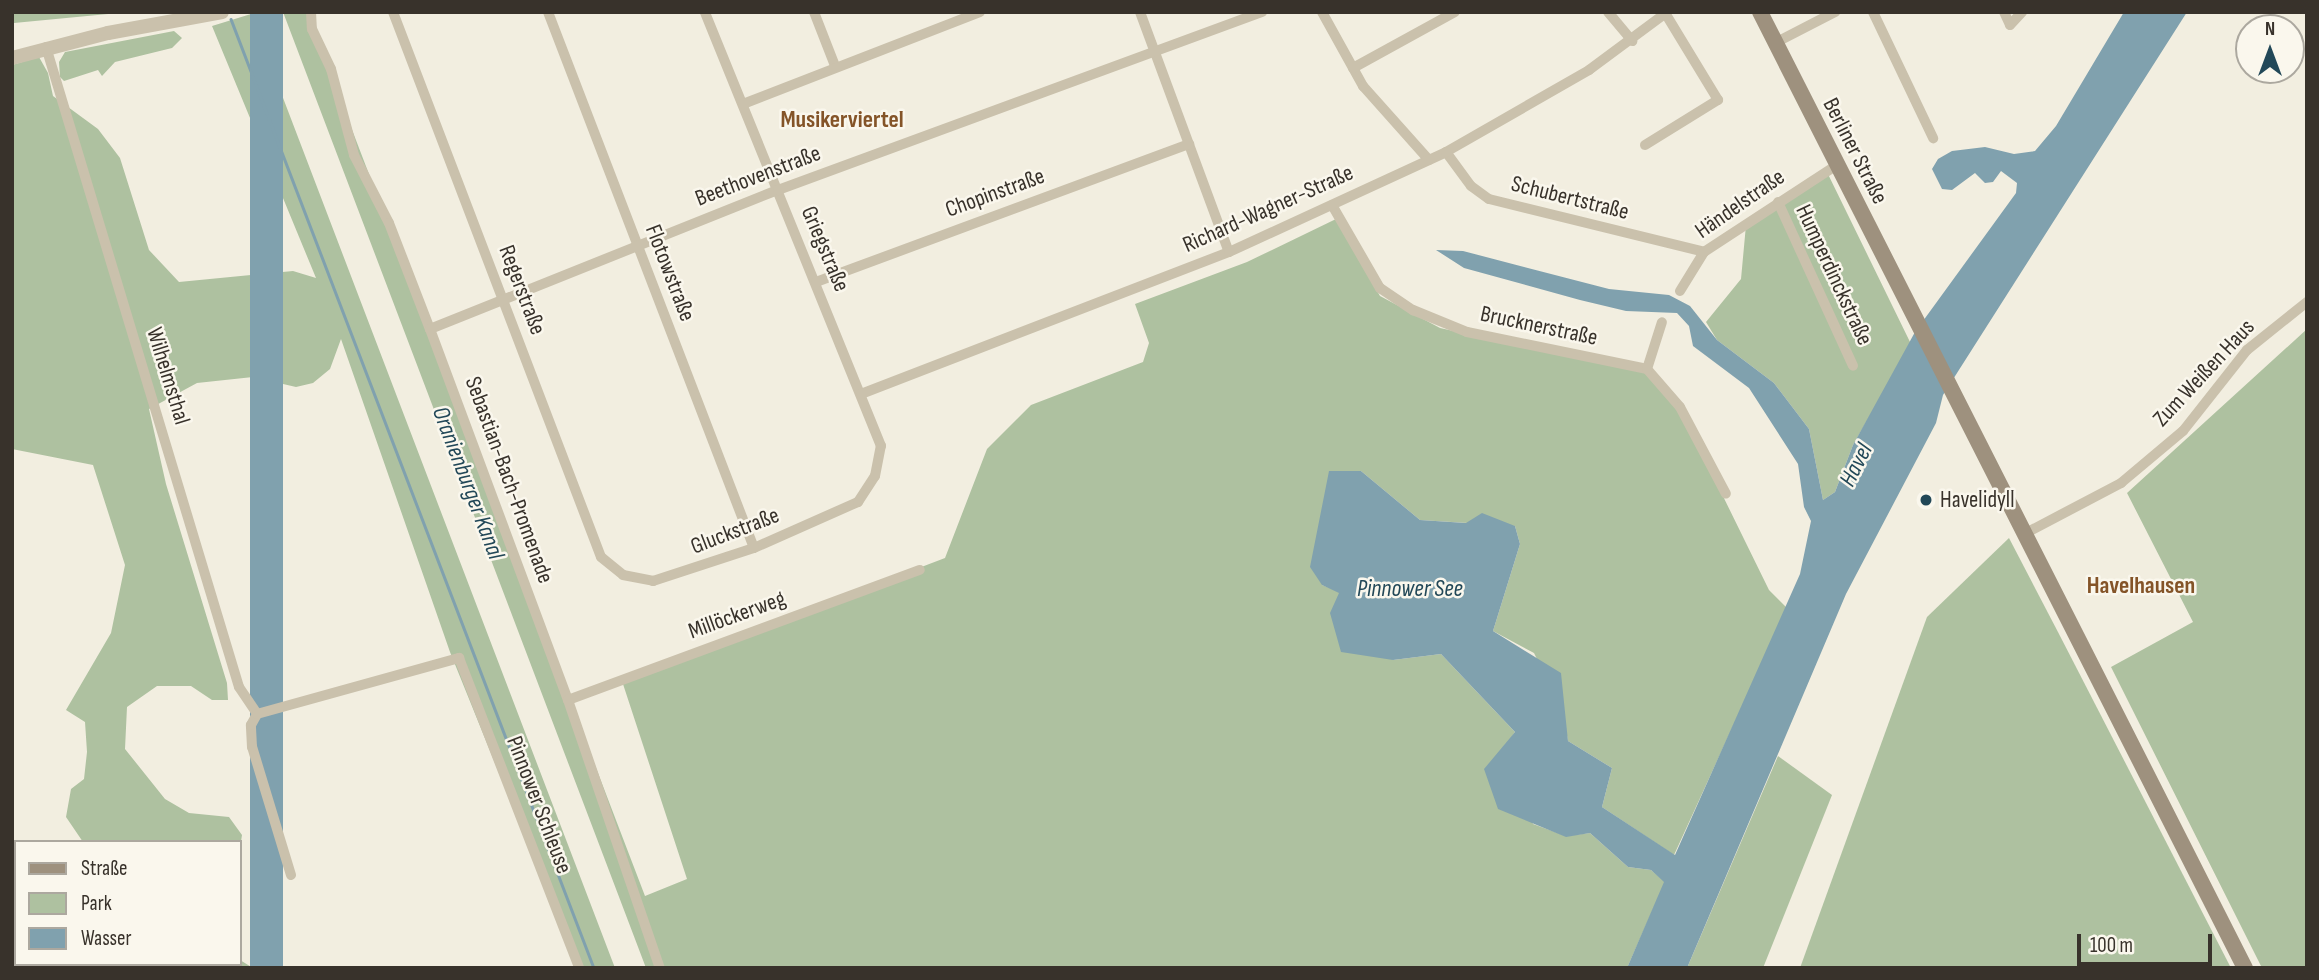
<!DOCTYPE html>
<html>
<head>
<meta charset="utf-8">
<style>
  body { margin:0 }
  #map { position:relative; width:2319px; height:980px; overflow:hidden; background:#f2eee0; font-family:"Sofia Sans Condensed",sans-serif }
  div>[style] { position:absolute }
  .green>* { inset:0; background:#aec1a0 }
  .water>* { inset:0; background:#80a1ae; transform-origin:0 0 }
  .stream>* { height:2.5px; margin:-1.25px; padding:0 1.25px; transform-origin:1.25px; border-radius:1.25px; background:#80a1ae }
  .minor>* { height:10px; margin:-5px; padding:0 5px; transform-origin:5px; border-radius:5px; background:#cac1ac }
  .tertiary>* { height:14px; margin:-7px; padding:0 7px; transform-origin:7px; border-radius:7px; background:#cac1ac }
  .secondary>* { height:16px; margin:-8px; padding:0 8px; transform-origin:8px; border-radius:8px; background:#9e917e }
  .dots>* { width:19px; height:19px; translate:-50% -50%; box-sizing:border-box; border:4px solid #faf7ed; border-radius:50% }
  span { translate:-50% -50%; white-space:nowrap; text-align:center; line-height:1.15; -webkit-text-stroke:5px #faf7ed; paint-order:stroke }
  .street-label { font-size:23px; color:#38322b }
  .poi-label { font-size:23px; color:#38322b }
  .left { translate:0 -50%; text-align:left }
  .neighbourhood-label { font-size:24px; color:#845428; font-weight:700 }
  .water-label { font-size:24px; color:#224858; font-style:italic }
  .frame { position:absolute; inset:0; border:14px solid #38322b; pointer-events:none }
  .legend { position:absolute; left:14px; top:840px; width:228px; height:126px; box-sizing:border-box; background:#faf7ed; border:2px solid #aca89f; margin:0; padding:9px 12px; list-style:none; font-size:21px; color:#38322b }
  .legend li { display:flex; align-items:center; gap:14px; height:35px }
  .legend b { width:35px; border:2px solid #aca89f }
  .north { position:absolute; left:2235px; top:14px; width:70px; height:70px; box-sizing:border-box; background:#faf7ed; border:2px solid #aca89f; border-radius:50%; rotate:0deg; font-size:19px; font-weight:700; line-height:28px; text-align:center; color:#38322b }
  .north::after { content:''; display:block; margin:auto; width:24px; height:32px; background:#224858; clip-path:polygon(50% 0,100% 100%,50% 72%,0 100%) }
  .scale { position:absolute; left:2077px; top:934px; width:135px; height:32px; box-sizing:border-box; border:4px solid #38322b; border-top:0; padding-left:9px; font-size:21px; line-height:24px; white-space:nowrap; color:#38322b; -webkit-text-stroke:5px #faf7ed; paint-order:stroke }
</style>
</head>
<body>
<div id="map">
  <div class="green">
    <i style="clip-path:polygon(12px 12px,129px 12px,14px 23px)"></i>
    <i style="clip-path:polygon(283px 12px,307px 12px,645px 896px,687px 879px,622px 681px,945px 558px,987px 449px,1031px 405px,1143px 362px,1149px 343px,1135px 304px,1247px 262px,1336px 219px,1380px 296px,1440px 328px,1643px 372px,1657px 380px,1692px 433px,1769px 590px,1787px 608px,1674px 855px,1602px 807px,1612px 768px,1568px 741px,1563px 712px,1534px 653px,1493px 631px,1520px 544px,1515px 526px,1420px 520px,1361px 471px,1322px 585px,1340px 592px,1393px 660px,1441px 654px,1515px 732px,1508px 742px,1533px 824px,1566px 836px,1590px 833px,1628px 867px,1651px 870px,1665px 882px,1627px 968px,646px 968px)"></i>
    <i style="clip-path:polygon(251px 14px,615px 968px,578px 968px,450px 652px,341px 339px,330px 369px,313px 383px,296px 387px,253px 377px,197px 383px,149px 409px,166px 484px,227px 683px,228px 700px,212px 700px,191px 686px,157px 686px,127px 707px,125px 749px,165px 799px,189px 813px,229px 817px,242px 835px,240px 848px,240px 842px,83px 842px,66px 817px,71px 789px,84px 779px,87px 752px,85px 722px,66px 710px,111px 633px,125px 565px,93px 465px,12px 449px,12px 65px,39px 57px,48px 73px,53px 96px,98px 129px,120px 158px,149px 250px,179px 282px,293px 271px,316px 278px,212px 26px)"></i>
    <i style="clip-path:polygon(174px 31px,182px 38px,172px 48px,115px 62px,102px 76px,98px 70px,64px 81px,60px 77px,59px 62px,65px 52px)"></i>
    <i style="clip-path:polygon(1825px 168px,1911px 344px,1853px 445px,1835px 492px,1823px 500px,1809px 429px,1774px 383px,1717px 340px,1706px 322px,1741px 279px,1746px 225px)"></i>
    <i style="clip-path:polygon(2307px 329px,2307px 968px,2262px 968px,2111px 667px,2193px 622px,2127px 493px)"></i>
    <i style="clip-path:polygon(2009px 538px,2059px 634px,2231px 968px,1800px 968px,1927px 617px)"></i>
    <i style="clip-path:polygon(1778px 756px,1832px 795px,1763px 968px,1687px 968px)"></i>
    <i style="clip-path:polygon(240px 960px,253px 968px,42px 968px,240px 964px)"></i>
  </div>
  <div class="water">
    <i style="left:250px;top:12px;width:33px;height:1023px"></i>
    <i style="clip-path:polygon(2124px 12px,2187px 12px,1943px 395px,1936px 423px,1846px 594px,1687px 968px,1627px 968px,1664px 882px,1651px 870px,1628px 867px,1590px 833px,1566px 837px,1498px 809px,1484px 769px,1515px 732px,1441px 654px,1393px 660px,1341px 652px,1330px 613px,1339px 593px,1322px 585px,1310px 567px,1329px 471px,1361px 471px,1420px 520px,1466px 523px,1482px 513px,1515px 526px,1520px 544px,1493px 631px,1561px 673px,1568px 741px,1612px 768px,1602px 807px,1675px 855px,1800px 574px,1811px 521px,1804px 507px,1798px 464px,1749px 388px,1693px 346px,1689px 326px,1677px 313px,1626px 311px,1580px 300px,1464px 268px,1436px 250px,1463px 251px,1609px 289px,1669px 295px,1690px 306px,1717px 340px,1774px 383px,1809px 429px,1823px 500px,1835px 492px,1853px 445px,1915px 332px,2016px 193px,2017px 183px,2001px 171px,1993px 182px,1985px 183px,1975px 173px,1952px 190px,1942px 189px,1932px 169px,1938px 159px,1952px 151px,1985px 147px,2014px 154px,2035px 151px,2056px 126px)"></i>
  </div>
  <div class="stream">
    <i style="left:231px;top:19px;width:1016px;rotate:69.07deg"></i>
  </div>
  <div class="minor">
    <i style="left:311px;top:12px;width:17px;rotate:87deg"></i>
    <i style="left:312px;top:29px;width:44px;rotate:64.6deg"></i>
    <i style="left:331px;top:69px;width:89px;rotate:75deg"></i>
    <i style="left:354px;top:155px;width:76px;rotate:62.8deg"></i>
    <i style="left:389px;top:223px;width:114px;rotate:68.9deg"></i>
    <i style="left:430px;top:329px;width:396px;rotate:69.6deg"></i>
    <i style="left:568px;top:700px;width:283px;rotate:71.1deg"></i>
    <i style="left:393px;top:12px;width:583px;rotate:69.11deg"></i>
    <i style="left:601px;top:557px;width:28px;rotate:39deg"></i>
    <i style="left:623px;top:575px;width:31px;rotate:11deg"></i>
    <i style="left:653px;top:581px;width:106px;rotate:-18.1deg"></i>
    <i style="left:754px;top:548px;width:114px;rotate:-23.9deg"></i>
    <i style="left:858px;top:502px;width:31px;rotate:-57deg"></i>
    <i style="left:875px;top:476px;width:31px;rotate:-79deg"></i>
    <i style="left:881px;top:446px;width:468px;rotate:-112.1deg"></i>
    <i style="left:548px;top:12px;width:574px;rotate:68.98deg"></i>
    <i style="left:814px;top:12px;width:58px;rotate:68.7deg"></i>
    <i style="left:1140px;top:12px;width:256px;rotate:69.7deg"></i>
    <i style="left:1322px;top:12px;width:85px;rotate:61deg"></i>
    <i style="left:1363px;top:86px;width:99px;rotate:48.3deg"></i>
    <i style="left:1608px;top:12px;width:38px;rotate:50deg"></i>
    <i style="left:1873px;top:12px;width:140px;rotate:64.5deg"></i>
    <i style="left:2004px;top:12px;width:14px;rotate:65deg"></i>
    <i style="left:2010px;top:25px;width:18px;rotate:-47deg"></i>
    <i style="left:1775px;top:43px;width:68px;rotate:-27.3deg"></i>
    <i style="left:46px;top:47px;width:668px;rotate:73.22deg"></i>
    <i style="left:239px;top:687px;width:32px;rotate:56deg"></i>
    <i style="left:1353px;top:68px;width:116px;rotate:-28.8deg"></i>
    <i style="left:743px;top:104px;width:254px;rotate:-21.2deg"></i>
    <i style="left:1645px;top:145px;width:86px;rotate:-31.7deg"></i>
    <i style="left:1718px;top:100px;width:102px;rotate:-121.3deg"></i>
    <i style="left:1446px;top:152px;width:42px;rotate:53.7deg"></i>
    <i style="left:1471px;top:186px;width:22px;rotate:36deg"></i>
    <i style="left:1489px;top:199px;width:221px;rotate:13.8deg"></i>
    <i style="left:1778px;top:202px;width:180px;rotate:65.4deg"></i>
    <i style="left:1332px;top:205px;width:96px;rotate:60deg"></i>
    <i style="left:1380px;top:288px;width:40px;rotate:34deg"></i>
    <i style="left:1413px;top:310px;width:58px;rotate:22.2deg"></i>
    <i style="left:1467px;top:332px;width:184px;rotate:11.6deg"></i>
    <i style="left:1647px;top:369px;width:50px;rotate:49deg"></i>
    <i style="left:1680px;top:407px;width:98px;rotate:62.1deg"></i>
    <i style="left:816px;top:282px;width:398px;rotate:-20.3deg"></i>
    <i style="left:1680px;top:291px;width:46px;rotate:-58.4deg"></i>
    <i style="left:1704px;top:252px;width:159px;rotate:-33.2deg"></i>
    <i style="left:430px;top:329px;width:375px;rotate:-21.8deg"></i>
    <i style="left:778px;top:190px;width:516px;rotate:-20.19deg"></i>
    <i style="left:1647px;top:369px;width:49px;rotate:-72.3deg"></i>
    <i style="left:861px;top:394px;width:394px;rotate:-21.1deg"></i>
    <i style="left:1229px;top:252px;width:239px;rotate:-24.7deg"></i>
    <i style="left:1446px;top:152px;width:165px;rotate:-29.8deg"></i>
    <i style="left:1589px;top:70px;width:97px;rotate:-36.6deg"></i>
    <i style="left:2024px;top:534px;width:110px;rotate:-27.7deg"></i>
    <i style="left:2121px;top:483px;width:81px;rotate:-40deg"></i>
    <i style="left:2183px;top:431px;width:103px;rotate:-51.7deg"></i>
    <i style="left:2247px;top:350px;width:77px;rotate:-38.7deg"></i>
    <i style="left:568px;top:700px;width:375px;rotate:-20.3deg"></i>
    <i style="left:291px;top:875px;width:134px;rotate:-106.9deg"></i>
    <i style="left:252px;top:747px;width:22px;rotate:-93deg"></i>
    <i style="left:251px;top:725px;width:13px;rotate:-61deg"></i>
    <i style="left:257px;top:714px;width:210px;rotate:-15.5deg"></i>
    <i style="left:459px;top:658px;width:332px;rotate:68.8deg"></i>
  </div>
  <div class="tertiary">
    <i style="left:12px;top:58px;width:99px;rotate:-14.6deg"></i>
    <i style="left:108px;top:33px;width:116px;rotate:-10.4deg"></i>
  </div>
  <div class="secondary">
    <i style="left:1760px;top:12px;width:1072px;rotate:63.1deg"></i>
  </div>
  <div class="dots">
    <i style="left:1926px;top:500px;background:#224858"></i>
  </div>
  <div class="street-label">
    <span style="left:1855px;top:151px;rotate:63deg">Berliner Straße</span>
    <span style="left:758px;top:176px;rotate:-21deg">Beethovenstraße</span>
    <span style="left:995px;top:193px;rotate:-20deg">Chopinstraße</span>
    <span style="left:1570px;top:198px;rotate:14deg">Schubertstraße</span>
    <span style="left:1740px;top:204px;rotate:-35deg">Händelstraße</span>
    <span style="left:1268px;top:209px;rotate:-24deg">Richard-Wagner-Straße</span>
    <span style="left:825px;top:249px;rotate:67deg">Griegstraße</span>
    <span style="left:670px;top:273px;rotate:69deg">Flotowstraße</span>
    <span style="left:1834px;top:275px;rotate:65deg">Humperdinckstraße</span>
    <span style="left:522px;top:290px;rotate:69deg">Regerstraße</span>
    <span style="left:1539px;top:326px;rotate:12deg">Brucknerstraße</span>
    <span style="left:2204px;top:373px;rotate:-47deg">Zum Weißen Haus</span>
    <span style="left:168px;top:376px;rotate:73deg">Wilhelmsthal</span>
    <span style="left:509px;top:480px;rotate:70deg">Sebastian-Bach-Promenade</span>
    <span style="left:735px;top:531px;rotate:-21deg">Gluckstraße</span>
    <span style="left:737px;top:615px;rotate:-20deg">Millöckerweg</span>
    <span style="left:539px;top:805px;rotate:69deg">Pinnower Schleuse</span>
  </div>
  <div class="poi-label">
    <span class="left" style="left:1940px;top:500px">Havelidyll</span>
  </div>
  <div class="neighbourhood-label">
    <span style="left:842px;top:120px">Musikerviertel</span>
    <span style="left:2141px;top:586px">Havelhausen</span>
  </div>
  <div class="water-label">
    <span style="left:1856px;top:465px;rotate:-63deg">Havel</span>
    <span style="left:468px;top:483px;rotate:69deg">Oranienburger Kanal</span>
    <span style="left:1410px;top:589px">Pinnower See</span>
  </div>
  <div class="frame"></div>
  <ul class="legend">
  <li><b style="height:9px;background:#9e917e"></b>Straße</li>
  <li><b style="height:19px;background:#aec1a0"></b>Park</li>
  <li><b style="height:19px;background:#80a1ae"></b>Wasser</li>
  </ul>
  <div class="north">N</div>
  <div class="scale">100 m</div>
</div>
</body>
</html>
